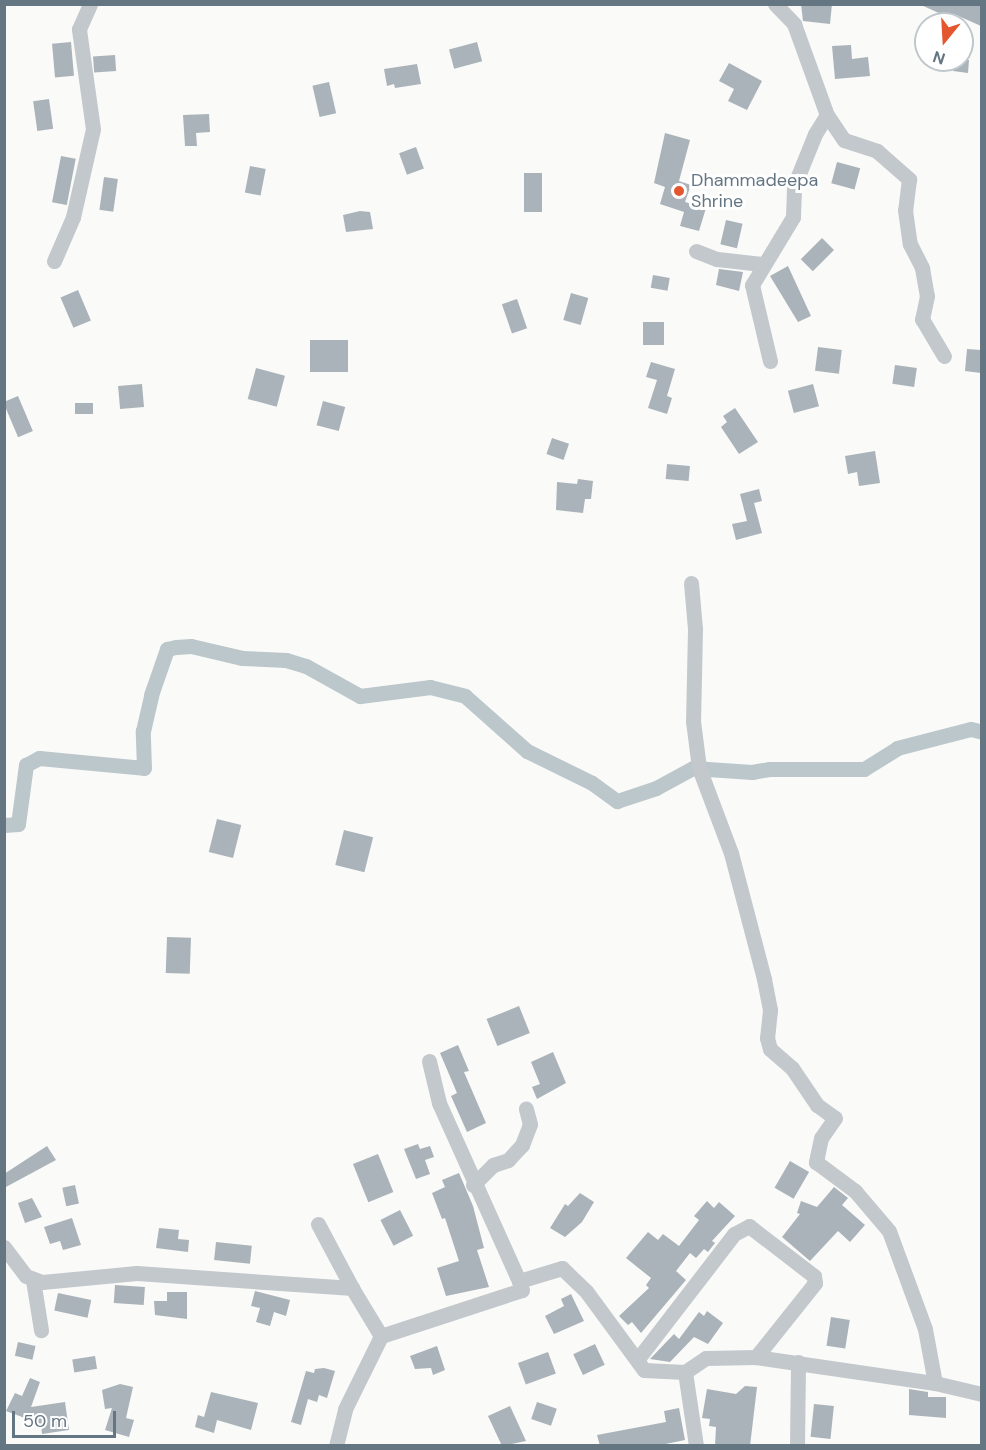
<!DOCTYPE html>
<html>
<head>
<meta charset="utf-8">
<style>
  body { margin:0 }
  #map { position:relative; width:986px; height:1450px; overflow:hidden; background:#fafaf8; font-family:"DM Sans",sans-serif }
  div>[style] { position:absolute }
  .canal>* { height:15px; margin:-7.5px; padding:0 7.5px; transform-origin:7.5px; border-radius:7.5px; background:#bbc7cb }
  .building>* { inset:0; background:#aab3b9; transform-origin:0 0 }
  .minor>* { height:15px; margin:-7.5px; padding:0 7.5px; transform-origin:7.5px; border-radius:7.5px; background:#c3c8cc }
  .dots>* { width:16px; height:16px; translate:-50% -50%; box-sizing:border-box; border:3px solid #fff; border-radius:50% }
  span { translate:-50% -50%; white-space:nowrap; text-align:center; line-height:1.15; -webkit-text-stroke:6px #fff; paint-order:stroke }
  .poi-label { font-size:18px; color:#657683 }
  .left { translate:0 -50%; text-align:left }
  .frame { position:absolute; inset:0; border:6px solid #657683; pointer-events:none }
  .north { position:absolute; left:914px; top:12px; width:60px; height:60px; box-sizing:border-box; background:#fff; border:2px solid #c1c8cd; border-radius:50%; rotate:198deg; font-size:16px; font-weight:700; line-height:24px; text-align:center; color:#657683 }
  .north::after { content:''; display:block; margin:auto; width:21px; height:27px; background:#e4572e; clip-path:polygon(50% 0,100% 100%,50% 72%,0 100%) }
  .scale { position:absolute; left:12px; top:1411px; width:104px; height:27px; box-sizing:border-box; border:3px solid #657683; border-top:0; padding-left:8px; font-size:18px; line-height:21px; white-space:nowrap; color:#657683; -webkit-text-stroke:4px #fff; paint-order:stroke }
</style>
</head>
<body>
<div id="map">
  <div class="canal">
    <i style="left:4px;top:825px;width:14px;rotate:-4deg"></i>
    <i style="left:18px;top:824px;width:60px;rotate:-82.3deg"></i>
    <i style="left:26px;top:765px;width:15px;rotate:-28deg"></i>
    <i style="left:39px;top:758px;width:105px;rotate:5.4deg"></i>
    <i style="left:144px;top:768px;width:37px;rotate:-92deg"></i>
    <i style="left:143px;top:731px;width:37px;rotate:-77deg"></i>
    <i style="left:151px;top:695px;width:49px;rotate:-70.8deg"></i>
    <i style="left:167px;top:649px;width:9px;rotate:-13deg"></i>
    <i style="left:176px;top:647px;width:15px;rotate:-4deg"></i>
    <i style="left:191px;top:646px;width:52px;rotate:13.2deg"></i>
    <i style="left:242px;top:658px;width:44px;rotate:2.6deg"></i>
    <i style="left:286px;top:660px;width:21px;rotate:17deg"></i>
    <i style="left:306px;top:666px;width:62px;rotate:29.1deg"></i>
    <i style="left:360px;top:696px;width:71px;rotate:-7.3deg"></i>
    <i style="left:430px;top:687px;width:36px;rotate:14deg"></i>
    <i style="left:465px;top:696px;width:83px;rotate:41.6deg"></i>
    <i style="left:527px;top:751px;width:72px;rotate:26.2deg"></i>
    <i style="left:592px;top:783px;width:31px;rotate:36deg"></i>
    <i style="left:617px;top:801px;width:41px;rotate:-18.4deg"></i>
    <i style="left:656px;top:788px;width:42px;rotate:-28.4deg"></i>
    <i style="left:693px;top:768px;width:59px;rotate:3.9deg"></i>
    <i style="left:752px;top:772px;width:17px;rotate:-10deg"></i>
    <i style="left:769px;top:769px;width:95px"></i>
    <i style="left:864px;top:769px;width:39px;rotate:-32deg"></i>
    <i style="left:897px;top:748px;width:76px;rotate:-14.4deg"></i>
    <i style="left:971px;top:729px;width:11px;rotate:15deg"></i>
  </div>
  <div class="building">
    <i style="clip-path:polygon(801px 4px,832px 4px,830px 24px,803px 21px)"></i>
    <i style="clip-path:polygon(919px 4px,981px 4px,981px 26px,954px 14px,952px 19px)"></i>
    <i style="left:71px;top:42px;width:34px;height:19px;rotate:85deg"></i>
    <i style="left:477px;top:42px;width:20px;height:29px;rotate:75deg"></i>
    <i style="clip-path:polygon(851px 45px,852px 59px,868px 57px,870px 76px,835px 79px,832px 46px)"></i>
    <i style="left:115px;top:55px;width:16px;height:22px;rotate:86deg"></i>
    <i style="clip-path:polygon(954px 60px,969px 60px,968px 73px,953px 71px)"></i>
    <i style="clip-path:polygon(729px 63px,762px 81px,747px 110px,728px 101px,734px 89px,719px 81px)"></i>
    <i style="clip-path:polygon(417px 64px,421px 84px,395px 88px,394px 84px,387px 86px,384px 69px)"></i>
    <i style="left:329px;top:82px;width:32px;height:17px;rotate:77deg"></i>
    <i style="left:49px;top:99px;width:30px;height:16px;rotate:82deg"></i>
    <i style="clip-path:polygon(209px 114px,210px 132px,196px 133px,197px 146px,185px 146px,183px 115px)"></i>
    <i style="clip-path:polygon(665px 133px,690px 140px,679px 181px,691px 185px,685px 202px,706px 208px,699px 231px,680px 226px,684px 212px,660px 204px,665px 187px,654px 183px)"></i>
    <i style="left:416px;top:147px;width:23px;height:18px;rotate:70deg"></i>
    <i style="left:61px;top:156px;width:15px;height:47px;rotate:11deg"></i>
    <i style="left:837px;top:162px;width:24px;height:22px;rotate:15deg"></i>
    <i style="left:250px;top:166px;width:16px;height:27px;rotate:11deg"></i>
    <i style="left:524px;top:173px;width:18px;height:39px"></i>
    <i style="left:104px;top:177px;width:14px;height:33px;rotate:8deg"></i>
    <i style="clip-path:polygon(360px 211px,370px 212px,373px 229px,346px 232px,343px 215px)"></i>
    <i style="left:726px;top:220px;width:17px;height:25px;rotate:13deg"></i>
    <i style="left:822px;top:238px;width:17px;height:30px;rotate:45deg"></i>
    <i style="clip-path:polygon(788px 266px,811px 316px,798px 322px,770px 276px)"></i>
    <i style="clip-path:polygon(719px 269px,743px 272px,739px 291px,716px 285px)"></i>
    <i style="left:653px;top:275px;width:17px;height:13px;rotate:10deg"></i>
    <i style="left:78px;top:290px;width:33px;height:19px;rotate:67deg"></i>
    <i style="left:571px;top:293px;width:18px;height:28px;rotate:16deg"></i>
    <i style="left:517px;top:299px;width:31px;height:16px;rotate:71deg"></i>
    <i style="left:664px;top:322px;width:23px;height:21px;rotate:90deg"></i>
    <i style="left:310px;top:340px;width:38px;height:32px"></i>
    <i style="left:818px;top:347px;width:24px;height:24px;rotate:7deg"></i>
    <i style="clip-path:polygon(967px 349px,981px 350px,981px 373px,965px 371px)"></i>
    <i style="clip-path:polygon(651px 362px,675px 369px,667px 396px,672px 398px,667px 414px,648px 408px,657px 380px,646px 377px)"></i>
    <i style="left:895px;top:365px;width:22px;height:19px;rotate:8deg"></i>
    <i style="left:256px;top:368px;width:30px;height:32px;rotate:15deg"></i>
    <i style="left:142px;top:384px;width:23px;height:24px;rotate:85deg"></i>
    <i style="left:813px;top:384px;width:23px;height:26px;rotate:75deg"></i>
    <i style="left:18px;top:396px;width:38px;height:16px;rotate:67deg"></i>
    <i style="left:323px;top:401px;width:23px;height:25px;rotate:15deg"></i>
    <i style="left:93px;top:403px;width:11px;height:18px;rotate:90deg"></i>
    <i style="clip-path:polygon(735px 408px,758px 442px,739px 454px,721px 427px,727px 422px,723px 416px)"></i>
    <i style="left:552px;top:438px;width:18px;height:17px;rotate:19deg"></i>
    <i style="clip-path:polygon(875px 451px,880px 483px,859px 486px,857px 472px,848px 474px,845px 456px)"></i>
    <i style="left:667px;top:464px;width:23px;height:15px;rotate:5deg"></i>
    <i style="clip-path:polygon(578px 479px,593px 481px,591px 499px,585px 499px,583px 513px,556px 510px,557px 482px,577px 484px)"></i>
    <i style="clip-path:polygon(759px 489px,762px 501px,754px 503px,762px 533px,736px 540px,732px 524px,747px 521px,740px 494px)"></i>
    <i style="left:217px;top:819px;width:25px;height:34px;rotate:14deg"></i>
    <i style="left:344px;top:830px;width:30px;height:36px;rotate:14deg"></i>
    <i style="left:167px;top:937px;width:24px;height:36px;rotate:2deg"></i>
    <i style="left:519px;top:1006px;width:29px;height:35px;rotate:68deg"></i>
    <i style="clip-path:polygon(458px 1045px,469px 1071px,464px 1072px,486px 1123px,467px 1132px,451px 1096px,457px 1093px,440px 1053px)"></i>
    <i style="clip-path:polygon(553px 1052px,566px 1083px,537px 1099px,532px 1087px,540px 1084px,531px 1062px)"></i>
    <i style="clip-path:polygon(418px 1144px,420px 1149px,430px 1146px,434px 1157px,425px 1160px,430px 1174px,416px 1179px,404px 1149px)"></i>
    <i style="clip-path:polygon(47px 1146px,56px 1160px,4px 1188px,4px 1174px)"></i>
    <i style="left:378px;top:1154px;width:41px;height:27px;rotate:68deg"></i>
    <i style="left:790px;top:1161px;width:22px;height:31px;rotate:30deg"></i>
    <i style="clip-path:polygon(459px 1173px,473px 1206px,484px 1248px,477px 1250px,489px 1287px,446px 1296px,437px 1268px,459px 1261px,445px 1218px,442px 1219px,432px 1193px,445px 1187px,442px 1180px)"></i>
    <i style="left:75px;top:1185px;width:19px;height:13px;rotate:78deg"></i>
    <i style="clip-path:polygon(834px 1187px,848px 1198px,842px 1205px,865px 1225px,850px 1242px,838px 1231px,810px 1261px,782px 1237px,800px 1214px,797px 1213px,801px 1201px,817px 1207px)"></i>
    <i style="clip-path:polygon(580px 1193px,594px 1202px,582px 1222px,565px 1237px,550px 1228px,565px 1204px,568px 1206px)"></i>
    <i style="clip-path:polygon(32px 1198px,42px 1217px,25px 1223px,18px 1203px)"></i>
    <i style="clip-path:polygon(707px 1201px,714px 1208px,719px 1202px,735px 1216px,712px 1241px,715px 1243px,708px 1252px,704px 1249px,696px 1258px,690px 1253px,676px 1271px,686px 1280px,641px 1333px,632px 1322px,628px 1325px,619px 1316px,649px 1288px,646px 1285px,651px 1278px,626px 1258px,648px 1232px,658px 1240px,663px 1234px,679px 1246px,699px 1220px,694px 1216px)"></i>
    <i style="left:400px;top:1210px;width:29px;height:22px;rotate:63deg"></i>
    <i style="clip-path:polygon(72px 1218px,81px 1245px,63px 1250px,60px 1241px,50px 1244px,44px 1227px)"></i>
    <i style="clip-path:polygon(159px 1228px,179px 1230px,178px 1239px,189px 1240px,188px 1252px,156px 1248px)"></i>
    <i style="left:216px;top:1242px;width:36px;height:18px;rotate:6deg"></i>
    <i style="left:115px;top:1285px;width:30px;height:18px;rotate:4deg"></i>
    <i style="clip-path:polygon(255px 1291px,290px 1300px,286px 1316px,274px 1312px,270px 1326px,256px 1322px,260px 1308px,251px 1306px)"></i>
    <i style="clip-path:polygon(167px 1292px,187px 1292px,187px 1319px,155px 1315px,154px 1301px,167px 1301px)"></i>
    <i style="left:58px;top:1293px;width:34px;height:18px;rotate:12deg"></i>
    <i style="clip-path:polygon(571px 1294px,584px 1321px,554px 1334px,545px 1316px,564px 1306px,561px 1299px)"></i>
    <i style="clip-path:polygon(707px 1311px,723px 1323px,708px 1344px,694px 1337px,670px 1362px,650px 1359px,674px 1334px,679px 1339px,699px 1312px,704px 1316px)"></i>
    <i style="left:831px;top:1317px;width:19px;height:29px;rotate:9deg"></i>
    <i style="left:18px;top:1342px;width:18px;height:14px;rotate:13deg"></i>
    <i style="left:595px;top:1344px;width:23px;height:24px;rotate:65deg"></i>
    <i style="clip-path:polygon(437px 1346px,445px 1370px,433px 1375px,431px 1368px,415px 1369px,410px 1356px)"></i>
    <i style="left:548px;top:1352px;width:23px;height:32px;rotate:70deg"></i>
    <i style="left:95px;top:1356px;width:13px;height:23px;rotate:81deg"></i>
    <i style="clip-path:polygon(324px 1368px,335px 1371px,327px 1398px,319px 1395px,317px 1402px,308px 1399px,301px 1425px,291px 1422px,306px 1371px,314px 1373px,315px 1369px)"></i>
    <i style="clip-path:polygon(30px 1378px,40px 1382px,31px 1407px,65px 1402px,69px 1430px,42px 1434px,41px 1424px,6px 1411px,15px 1393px,22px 1396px)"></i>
    <i style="clip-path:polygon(120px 1384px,133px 1387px,126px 1418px,134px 1420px,129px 1437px,105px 1430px,112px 1408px,105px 1409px,102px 1390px)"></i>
    <i style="clip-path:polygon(745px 1386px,757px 1387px,750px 1446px,715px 1446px,716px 1427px,709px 1426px,710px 1419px,702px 1418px,707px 1389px,736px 1394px)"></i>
    <i style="clip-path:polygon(909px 1389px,928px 1392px,928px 1397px,946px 1397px,946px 1418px,909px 1415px)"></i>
    <i style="clip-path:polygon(211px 1392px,258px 1403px,251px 1430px,217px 1420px,214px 1433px,195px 1427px,198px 1415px,204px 1417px)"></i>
    <i style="left:537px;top:1402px;width:21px;height:18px;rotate:19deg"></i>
    <i style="left:814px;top:1404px;width:20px;height:33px;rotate:6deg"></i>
    <i style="clip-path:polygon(510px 1406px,526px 1441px,502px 1446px,488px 1416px)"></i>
    <i style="clip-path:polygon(679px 1408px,685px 1440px,656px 1446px,600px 1446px,597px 1435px,666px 1422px,664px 1411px)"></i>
  </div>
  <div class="minor">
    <i style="left:775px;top:4px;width:28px;rotate:46deg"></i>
    <i style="left:794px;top:24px;width:97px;rotate:70.1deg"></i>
    <i style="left:827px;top:115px;width:30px;rotate:56deg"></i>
    <i style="left:844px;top:140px;width:35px;rotate:18deg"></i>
    <i style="left:877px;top:151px;width:43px;rotate:41.2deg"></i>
    <i style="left:909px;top:179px;width:31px;rotate:97deg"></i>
    <i style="left:905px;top:210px;width:34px;rotate:82deg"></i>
    <i style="left:910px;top:244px;width:27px;rotate:63deg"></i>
    <i style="left:922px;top:268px;width:28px;rotate:80deg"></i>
    <i style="left:927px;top:296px;width:24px;rotate:102deg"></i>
    <i style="left:922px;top:319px;width:43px;rotate:59.3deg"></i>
    <i style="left:696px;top:251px;width:22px;rotate:21deg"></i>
    <i style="left:717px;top:259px;width:45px;rotate:6.3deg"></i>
    <i style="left:54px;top:261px;width:48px;rotate:-66.6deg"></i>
    <i style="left:73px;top:217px;width:90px;rotate:-77.2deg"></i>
    <i style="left:93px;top:129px;width:101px;rotate:-98deg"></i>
    <i style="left:79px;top:29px;width:27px;rotate:-66deg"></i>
    <i style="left:770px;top:361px;width:78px;rotate:-103.3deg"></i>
    <i style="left:752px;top:285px;width:79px;rotate:-58.9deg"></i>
    <i style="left:793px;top:217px;width:31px;rotate:-88deg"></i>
    <i style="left:794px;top:186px;width:56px;rotate:-68deg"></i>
    <i style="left:815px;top:134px;width:22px;rotate:-58deg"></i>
    <i style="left:691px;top:583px;width:46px;rotate:85deg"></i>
    <i style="left:695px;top:629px;width:92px;rotate:91.2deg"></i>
    <i style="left:693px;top:721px;width:47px;rotate:82.7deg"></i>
    <i style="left:699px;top:768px;width:91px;rotate:69.4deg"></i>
    <i style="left:731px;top:853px;width:130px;rotate:75.3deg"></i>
    <i style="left:764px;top:979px;width:32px;rotate:79deg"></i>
    <i style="left:770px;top:1010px;width:28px;rotate:96deg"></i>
    <i style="left:767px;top:1038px;width:11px;rotate:75deg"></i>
    <i style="left:770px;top:1049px;width:29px;rotate:41deg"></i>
    <i style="left:792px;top:1068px;width:45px;rotate:56deg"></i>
    <i style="left:817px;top:1105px;width:22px;rotate:36deg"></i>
    <i style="left:835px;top:1118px;width:24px;rotate:125deg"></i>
    <i style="left:821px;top:1138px;width:25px;rotate:102deg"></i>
    <i style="left:816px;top:1162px;width:49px;rotate:36.6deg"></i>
    <i style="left:855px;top:1191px;width:52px;rotate:49.6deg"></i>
    <i style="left:889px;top:1231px;width:104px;rotate:69.8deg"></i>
    <i style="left:925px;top:1329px;width:55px;rotate:79.5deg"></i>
    <i style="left:429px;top:1061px;width:43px;rotate:76.6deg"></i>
    <i style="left:439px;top:1103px;width:195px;rotate:65.8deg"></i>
    <i style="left:473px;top:1185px;width:28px;rotate:-45deg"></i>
    <i style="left:493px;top:1165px;width:16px;rotate:-18deg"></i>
    <i style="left:508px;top:1160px;width:21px;rotate:-47deg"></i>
    <i style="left:522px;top:1145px;width:22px;rotate:-69deg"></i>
    <i style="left:530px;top:1124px;width:16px;rotate:-105deg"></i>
    <i style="left:318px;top:1224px;width:72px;rotate:62deg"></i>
    <i style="left:4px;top:1247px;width:36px;rotate:53deg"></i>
    <i style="left:26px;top:1276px;width:17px;rotate:21deg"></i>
    <i style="left:42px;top:1282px;width:95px;rotate:-5.4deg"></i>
    <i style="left:137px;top:1273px;width:216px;rotate:4deg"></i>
    <i style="left:352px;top:1288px;width:56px;rotate:58.9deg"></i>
    <i style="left:381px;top:1336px;width:148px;rotate:-18.1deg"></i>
    <i style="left:522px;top:1290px;width:9px;rotate:-108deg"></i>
    <i style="left:519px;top:1281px;width:45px;rotate:-16.8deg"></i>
    <i style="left:562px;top:1268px;width:33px;rotate:44deg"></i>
    <i style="left:586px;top:1291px;width:98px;rotate:53.7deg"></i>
    <i style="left:644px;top:1370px;width:41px;rotate:2.8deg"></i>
    <i style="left:685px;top:1372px;width:25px;rotate:-34deg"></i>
    <i style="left:706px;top:1358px;width:50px;rotate:-1.1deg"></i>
    <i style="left:756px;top:1357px;width:181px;rotate:8.3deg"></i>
    <i style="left:935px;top:1383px;width:48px;rotate:13.2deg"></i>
    <i style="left:33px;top:1280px;width:51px;rotate:80.9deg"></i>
    <i style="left:637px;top:1360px;width:159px;rotate:-52.4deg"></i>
    <i style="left:734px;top:1234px;width:17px;rotate:-28deg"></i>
    <i style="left:749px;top:1226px;width:82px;rotate:37.6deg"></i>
    <i style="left:814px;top:1276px;width:7px;rotate:82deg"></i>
    <i style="left:815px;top:1283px;width:95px;rotate:128.6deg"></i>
    <i style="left:685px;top:1372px;width:75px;rotate:81.5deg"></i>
    <i style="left:336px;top:1446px;width:38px;rotate:-76deg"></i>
    <i style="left:345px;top:1409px;width:81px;rotate:-63.7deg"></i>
    <i style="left:797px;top:1446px;width:84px;rotate:-89.3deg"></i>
  </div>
  <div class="dots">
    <i style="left:679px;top:191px;background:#e4572e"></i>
  </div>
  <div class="poi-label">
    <span class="left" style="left:691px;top:191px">Dhammadeepa<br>Shrine</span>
  </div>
  <div class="frame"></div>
  <div class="north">N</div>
  <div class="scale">50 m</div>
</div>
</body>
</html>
